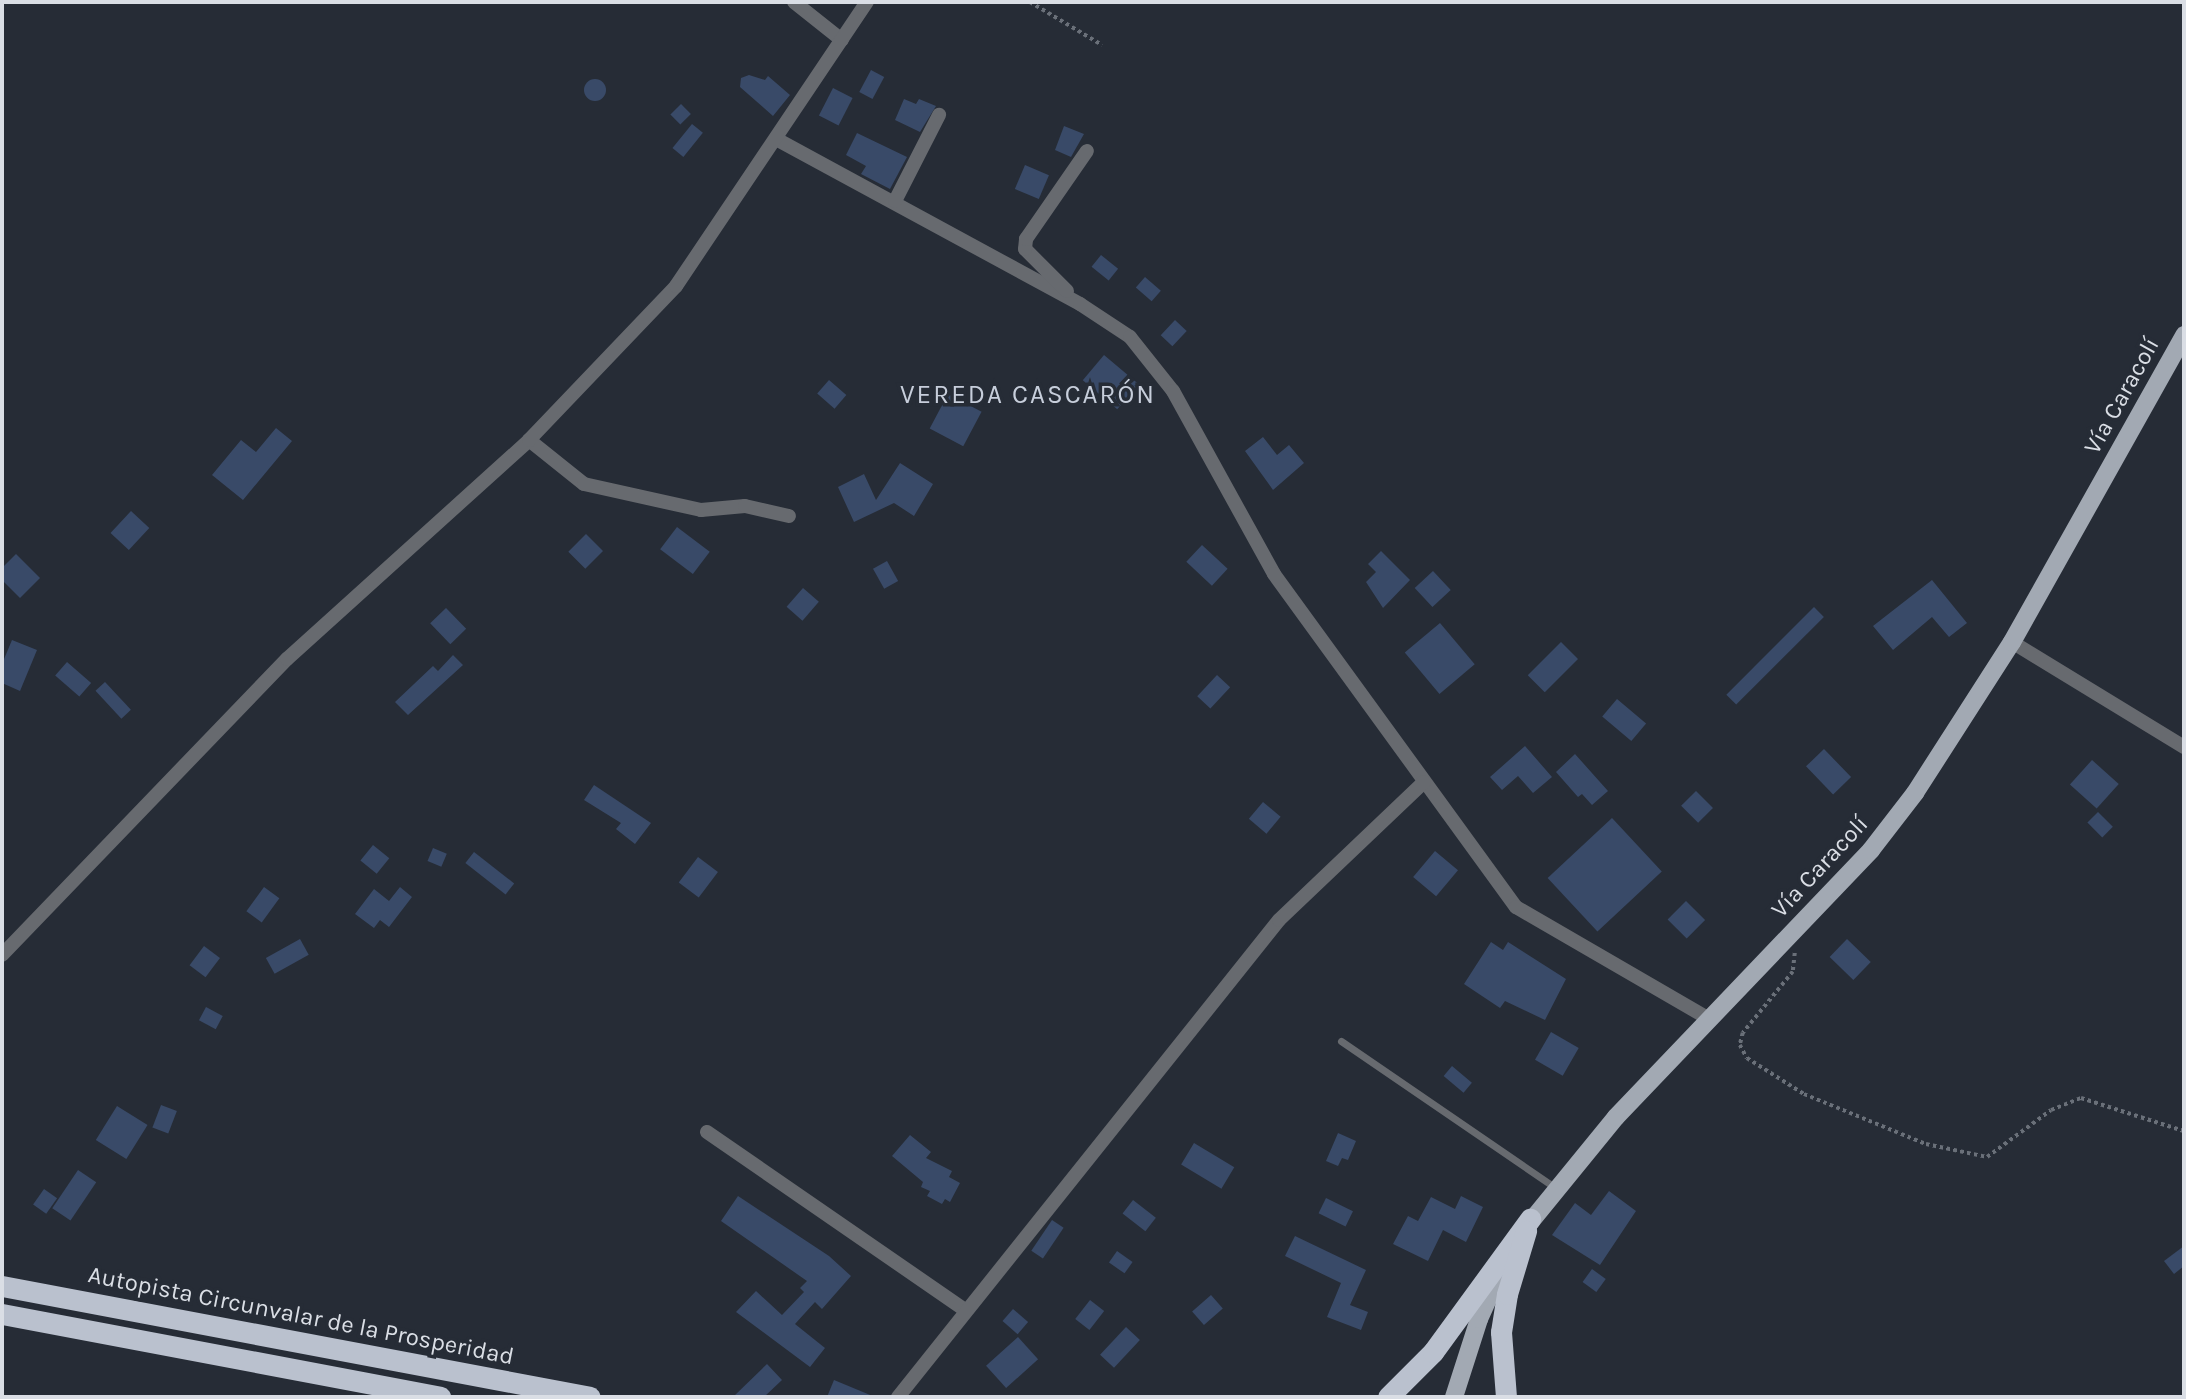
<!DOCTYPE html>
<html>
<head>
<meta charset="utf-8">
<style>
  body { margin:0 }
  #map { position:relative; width:2186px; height:1399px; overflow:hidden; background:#262c36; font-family:Karla,sans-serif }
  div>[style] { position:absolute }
  .building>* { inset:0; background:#394a68; transform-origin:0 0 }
  .round { border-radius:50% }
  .path>* { height:3.5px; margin-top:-1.75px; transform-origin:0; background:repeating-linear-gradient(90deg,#6a7079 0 3.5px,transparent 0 7px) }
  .lane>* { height:7px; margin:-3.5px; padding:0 3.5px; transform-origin:3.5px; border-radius:3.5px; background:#676a6f }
  .street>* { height:14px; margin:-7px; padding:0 7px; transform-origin:7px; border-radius:7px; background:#676a6f }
  .primary>* { height:18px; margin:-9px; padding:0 9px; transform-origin:9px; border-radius:9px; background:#a2a9b3 }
  .highway>* { height:21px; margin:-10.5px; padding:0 10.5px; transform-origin:10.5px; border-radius:10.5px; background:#bac1ce }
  span { translate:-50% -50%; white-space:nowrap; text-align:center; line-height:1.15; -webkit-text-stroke:7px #262c36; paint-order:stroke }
  .street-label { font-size:24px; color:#dadee5 }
  .neighbourhood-label { font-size:26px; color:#c7cedb; letter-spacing:2px }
  .frame { position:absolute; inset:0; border:4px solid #dadee5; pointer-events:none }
</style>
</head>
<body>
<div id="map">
  <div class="building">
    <i style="left:871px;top:70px;width:15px;height:25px;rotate:28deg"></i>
    <i style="clip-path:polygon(749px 75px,765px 80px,768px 76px,790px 95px,773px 116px,740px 87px,741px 78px)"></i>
    <i class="round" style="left:584px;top:79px;width:22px;height:22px"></i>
    <i style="left:833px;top:88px;width:22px;height:31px;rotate:27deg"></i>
    <i style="clip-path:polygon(904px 99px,916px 104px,919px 99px,936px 106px,920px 132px,895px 120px)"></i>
    <i style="left:681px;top:104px;width:14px;height:15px;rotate:45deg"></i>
    <i style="left:692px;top:124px;width:14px;height:31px;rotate:39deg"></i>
    <i style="clip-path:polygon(1064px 126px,1084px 134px,1071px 157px,1055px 150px)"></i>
    <i style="clip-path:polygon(857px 133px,907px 157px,890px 189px,861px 174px,866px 166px,846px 155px)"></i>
    <i style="left:1025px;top:165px;width:26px;height:26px;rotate:23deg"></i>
    <i style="left:1101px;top:255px;width:22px;height:15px;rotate:39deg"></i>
    <i style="left:1145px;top:277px;width:21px;height:14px;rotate:41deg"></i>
    <i style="left:1175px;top:320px;width:16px;height:21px;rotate:43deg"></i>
    <i style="left:1104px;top:355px;width:45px;height:33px;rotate:40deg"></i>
    <i style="left:829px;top:380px;width:23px;height:18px;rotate:41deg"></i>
    <i style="left:948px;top:394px;width:38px;height:39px;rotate:28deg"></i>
    <i style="clip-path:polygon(276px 428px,292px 441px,243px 500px,212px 475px,241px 440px,256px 452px)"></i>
    <i style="clip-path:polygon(1263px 437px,1277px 455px,1289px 445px,1304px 463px,1273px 490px,1245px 451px)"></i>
    <i style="clip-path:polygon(900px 463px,933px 484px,914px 516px,894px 503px,854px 522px,838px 487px,864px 474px,876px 500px)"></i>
    <i style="left:131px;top:511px;width:25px;height:30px;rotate:43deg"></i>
    <i style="left:677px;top:527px;width:41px;height:28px;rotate:37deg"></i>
    <i style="left:586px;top:534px;width:24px;height:25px;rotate:45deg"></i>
    <i style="left:1202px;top:545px;width:35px;height:23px;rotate:43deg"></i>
    <i style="clip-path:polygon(1381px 551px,1410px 580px,1383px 608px,1366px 582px,1376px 572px,1368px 564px)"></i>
    <i style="clip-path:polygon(16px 554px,40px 578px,20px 598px,2px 580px,2px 568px)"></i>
    <i style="left:887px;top:561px;width:23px;height:16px;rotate:61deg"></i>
    <i style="left:1433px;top:571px;width:26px;height:25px;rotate:47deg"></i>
    <i style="clip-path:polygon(1932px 580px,1967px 623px,1949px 637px,1932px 617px,1893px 650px,1873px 626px)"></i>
    <i style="left:803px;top:588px;width:21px;height:25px;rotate:41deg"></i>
    <i style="left:1814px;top:607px;width:14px;height:124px;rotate:45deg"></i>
    <i style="left:446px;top:608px;width:29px;height:22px;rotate:46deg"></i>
    <i style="left:1440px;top:623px;width:54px;height:46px;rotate:50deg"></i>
    <i style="clip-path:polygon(12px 640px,37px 650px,20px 691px,2px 683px,2px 664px)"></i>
    <i style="left:1561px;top:642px;width:24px;height:47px;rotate:45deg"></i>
    <i style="clip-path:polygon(453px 655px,463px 665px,408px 715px,395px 702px,433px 666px,438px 671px)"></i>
    <i style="left:67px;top:662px;width:32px;height:18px;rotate:41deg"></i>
    <i style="left:1217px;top:675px;width:18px;height:29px;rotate:43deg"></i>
    <i style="left:105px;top:682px;width:38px;height:13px;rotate:47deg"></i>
    <i style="left:1617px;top:699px;width:38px;height:23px;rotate:40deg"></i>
    <i style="clip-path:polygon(1525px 746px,1552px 777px,1533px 793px,1518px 776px,1502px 790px,1490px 777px)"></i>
    <i style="left:1824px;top:749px;width:39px;height:25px;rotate:46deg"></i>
    <i style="clip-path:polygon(1575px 754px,1608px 791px,1592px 805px,1582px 794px,1578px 797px,1556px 772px)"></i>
    <i style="left:2092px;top:760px;width:36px;height:33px;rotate:42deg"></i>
    <i style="clip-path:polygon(594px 785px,651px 823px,635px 844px,616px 829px,621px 823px,584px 800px)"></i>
    <i style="left:1696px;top:791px;width:24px;height:21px;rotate:45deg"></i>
    <i style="left:1263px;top:802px;width:23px;height:22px;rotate:40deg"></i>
    <i style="left:2098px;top:812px;width:21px;height:15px;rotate:45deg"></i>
    <i style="left:1612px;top:818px;width:73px;height:88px;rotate:47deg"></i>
    <i style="left:373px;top:845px;width:21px;height:20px;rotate:39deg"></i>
    <i style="left:433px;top:848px;width:15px;height:14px;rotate:23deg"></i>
    <i style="left:1435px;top:851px;width:30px;height:34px;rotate:40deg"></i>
    <i style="left:474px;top:852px;width:51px;height:14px;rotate:38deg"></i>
    <i style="left:698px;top:857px;width:25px;height:32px;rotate:37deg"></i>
    <i style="left:264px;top:887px;width:19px;height:30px;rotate:36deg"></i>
    <i style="clip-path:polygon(400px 887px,412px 897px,389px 927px,380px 920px,374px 928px,355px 914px,374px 889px,389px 901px)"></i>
    <i style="left:1686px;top:901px;width:27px;height:26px;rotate:45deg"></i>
    <i style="left:300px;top:939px;width:18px;height:39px;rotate:61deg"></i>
    <i style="left:1847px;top:939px;width:33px;height:25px;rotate:44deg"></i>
    <i style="clip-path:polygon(1491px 942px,1503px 950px,1508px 942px,1566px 979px,1545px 1020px,1505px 1001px,1500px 1008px,1464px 984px)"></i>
    <i style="left:204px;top:946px;width:20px;height:24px;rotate:37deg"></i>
    <i style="left:206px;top:1007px;width:19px;height:15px;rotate:28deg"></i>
    <i style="left:1551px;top:1032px;width:32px;height:32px;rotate:30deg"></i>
    <i style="left:1452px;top:1066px;width:26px;height:13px;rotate:40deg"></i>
    <i style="left:161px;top:1105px;width:17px;height:24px;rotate:21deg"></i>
    <i style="left:117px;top:1106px;width:36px;height:40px;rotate:32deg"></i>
    <i style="clip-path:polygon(1338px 1133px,1356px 1141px,1348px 1160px,1342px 1158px,1338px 1166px,1326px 1161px)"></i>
    <i style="clip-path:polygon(910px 1135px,931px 1152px,926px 1158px,952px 1171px,949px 1177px,960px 1183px,950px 1202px,945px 1199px,942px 1204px,927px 1196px,930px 1191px,921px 1187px,923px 1182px,892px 1156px)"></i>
    <i style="left:1194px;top:1143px;width:47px;height:25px;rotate:31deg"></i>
    <i style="left:78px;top:1170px;width:22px;height:46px;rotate:34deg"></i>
    <i style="left:44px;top:1189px;width:16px;height:19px;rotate:35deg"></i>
    <i style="clip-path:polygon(1609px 1191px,1636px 1211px,1600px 1265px,1552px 1235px,1575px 1203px,1591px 1215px)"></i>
    <i style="clip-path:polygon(738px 1196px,829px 1256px,851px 1276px,822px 1309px,815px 1302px,795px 1324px,825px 1348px,810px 1367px,736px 1312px,756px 1291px,782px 1315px,804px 1292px,800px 1288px,807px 1281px,721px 1221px)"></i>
    <i style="clip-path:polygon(1461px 1196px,1483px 1207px,1466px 1242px,1443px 1230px,1428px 1261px,1393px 1244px,1408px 1216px,1418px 1221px,1431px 1197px,1455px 1209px)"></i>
    <i style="left:1326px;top:1198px;width:30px;height:17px;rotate:26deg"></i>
    <i style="left:1133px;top:1200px;width:29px;height:17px;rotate:38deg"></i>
    <i style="left:1052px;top:1220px;width:14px;height:37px;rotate:34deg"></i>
    <i style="clip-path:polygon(1295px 1236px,1366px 1270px,1350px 1305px,1368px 1312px,1361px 1330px,1327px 1317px,1341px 1283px,1285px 1256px)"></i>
    <i style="clip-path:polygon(2184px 1246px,2184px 1266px,2174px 1274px,2164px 1261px)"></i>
    <i style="left:1117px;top:1251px;width:19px;height:14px;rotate:35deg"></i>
    <i style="left:1592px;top:1269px;width:17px;height:16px;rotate:36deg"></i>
    <i style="left:1211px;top:1295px;width:18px;height:25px;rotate:49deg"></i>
    <i style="left:1090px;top:1300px;width:18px;height:24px;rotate:38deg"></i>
    <i style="left:1013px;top:1309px;width:20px;height:16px;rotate:41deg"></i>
    <i style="left:1126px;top:1327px;width:19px;height:38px;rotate:43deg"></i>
    <i style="left:1018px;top:1337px;width:30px;height:43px;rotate:48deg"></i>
    <i style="clip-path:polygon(767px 1364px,782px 1380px,764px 1397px,733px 1397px)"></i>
    <i style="clip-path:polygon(834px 1380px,875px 1397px,827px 1397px)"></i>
  </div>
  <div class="path">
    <i style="left:1030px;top:2px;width:84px;rotate:30.8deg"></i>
    <i style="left:1795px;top:953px;width:19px;rotate:96deg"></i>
    <i style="left:1793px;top:972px;width:79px;rotate:129.3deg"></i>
    <i style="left:1743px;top:1033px;width:12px;rotate:104deg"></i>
    <i style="left:1740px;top:1045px;width:15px;rotate:62deg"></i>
    <i style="left:1747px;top:1058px;width:67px;rotate:32.3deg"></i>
    <i style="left:1804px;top:1094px;width:132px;rotate:22.3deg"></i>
    <i style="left:1926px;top:1144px;width:62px;rotate:12deg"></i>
    <i style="left:1987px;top:1157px;width:79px;rotate:-36.3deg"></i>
    <i style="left:2051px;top:1110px;width:32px;rotate:-22deg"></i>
    <i style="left:2081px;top:1098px;width:108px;rotate:17.8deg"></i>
  </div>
  <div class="lane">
    <i style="left:1341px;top:1041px;width:260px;rotate:34.4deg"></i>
  </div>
  <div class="street">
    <i style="left:794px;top:2px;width:61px;rotate:38.4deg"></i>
    <i style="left:778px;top:140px;width:344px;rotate:28.5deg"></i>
    <i style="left:1080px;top:304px;width:60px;rotate:33.4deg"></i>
    <i style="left:1130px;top:337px;width:69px;rotate:51.5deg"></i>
    <i style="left:1173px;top:391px;width:209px;rotate:61.1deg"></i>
    <i style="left:1274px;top:574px;width:412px;rotate:54deg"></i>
    <i style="left:1516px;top:907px;width:223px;rotate:30.1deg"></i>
    <i style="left:895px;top:201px;width:97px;rotate:-62.9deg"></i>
    <i style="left:1067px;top:291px;width:59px;rotate:-135deg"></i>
    <i style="left:1025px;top:249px;width:10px;rotate:-84deg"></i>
    <i style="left:1026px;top:239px;width:107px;rotate:-55.3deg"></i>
    <i style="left:529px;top:440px;width:70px;rotate:38.7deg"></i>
    <i style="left:584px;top:484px;width:120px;rotate:12.5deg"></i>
    <i style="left:701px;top:510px;width:44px;rotate:-5.2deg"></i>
    <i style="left:745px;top:506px;width:45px;rotate:12.8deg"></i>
    <i style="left:2012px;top:642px;width:202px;rotate:31.4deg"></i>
    <i style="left:2px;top:955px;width:411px;rotate:-46.1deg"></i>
    <i style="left:287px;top:659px;width:326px;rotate:-42.1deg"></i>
    <i style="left:529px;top:440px;width:213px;rotate:-46.3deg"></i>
    <i style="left:676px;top:286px;width:342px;rotate:-56.1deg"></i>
    <i style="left:707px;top:1132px;width:313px;rotate:34.6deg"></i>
    <i style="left:898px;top:1397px;width:610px;rotate:-51.38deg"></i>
    <i style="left:1279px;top:920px;width:200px;rotate:-43.6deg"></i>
  </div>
  <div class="primary">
    <i style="left:1523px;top:1231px;width:147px;rotate:-50.8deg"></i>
    <i style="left:1616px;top:1117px;width:369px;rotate:-46.3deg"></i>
    <i style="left:1871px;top:850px;width:72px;rotate:-52.3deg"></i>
    <i style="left:1915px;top:793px;width:179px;rotate:-57.3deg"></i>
    <i style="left:2012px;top:642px;width:352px;rotate:-60.7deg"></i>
    <i style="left:1454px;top:1397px;width:82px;rotate:-72.2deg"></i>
    <i style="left:1479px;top:1319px;width:56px;rotate:-65.7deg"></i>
  </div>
  <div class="highway">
    <i style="left:2px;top:1286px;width:598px;rotate:10.69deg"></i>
    <i style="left:2px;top:1314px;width:446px;rotate:10.7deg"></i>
    <i style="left:1388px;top:1397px;width:64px;rotate:-45deg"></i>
    <i style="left:1433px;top:1352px;width:165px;rotate:-53.9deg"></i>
    <i style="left:1506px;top:1397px;width:65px;rotate:-94.4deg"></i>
    <i style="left:1501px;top:1332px;width:38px;rotate:-81deg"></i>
    <i style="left:1507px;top:1294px;width:66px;rotate:-73.2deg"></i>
  </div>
  <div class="street-label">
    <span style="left:2122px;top:396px;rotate:-61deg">Vía Caracolí</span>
    <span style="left:1820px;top:867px;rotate:-47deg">Vía Caracolí</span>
    <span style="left:301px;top:1316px;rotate:11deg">Autopista Circunvalar de la Prosperidad</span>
  </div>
  <div class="neighbourhood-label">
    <span style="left:1028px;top:395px">VEREDA CASCARÓN</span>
  </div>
  <div class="frame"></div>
</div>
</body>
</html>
